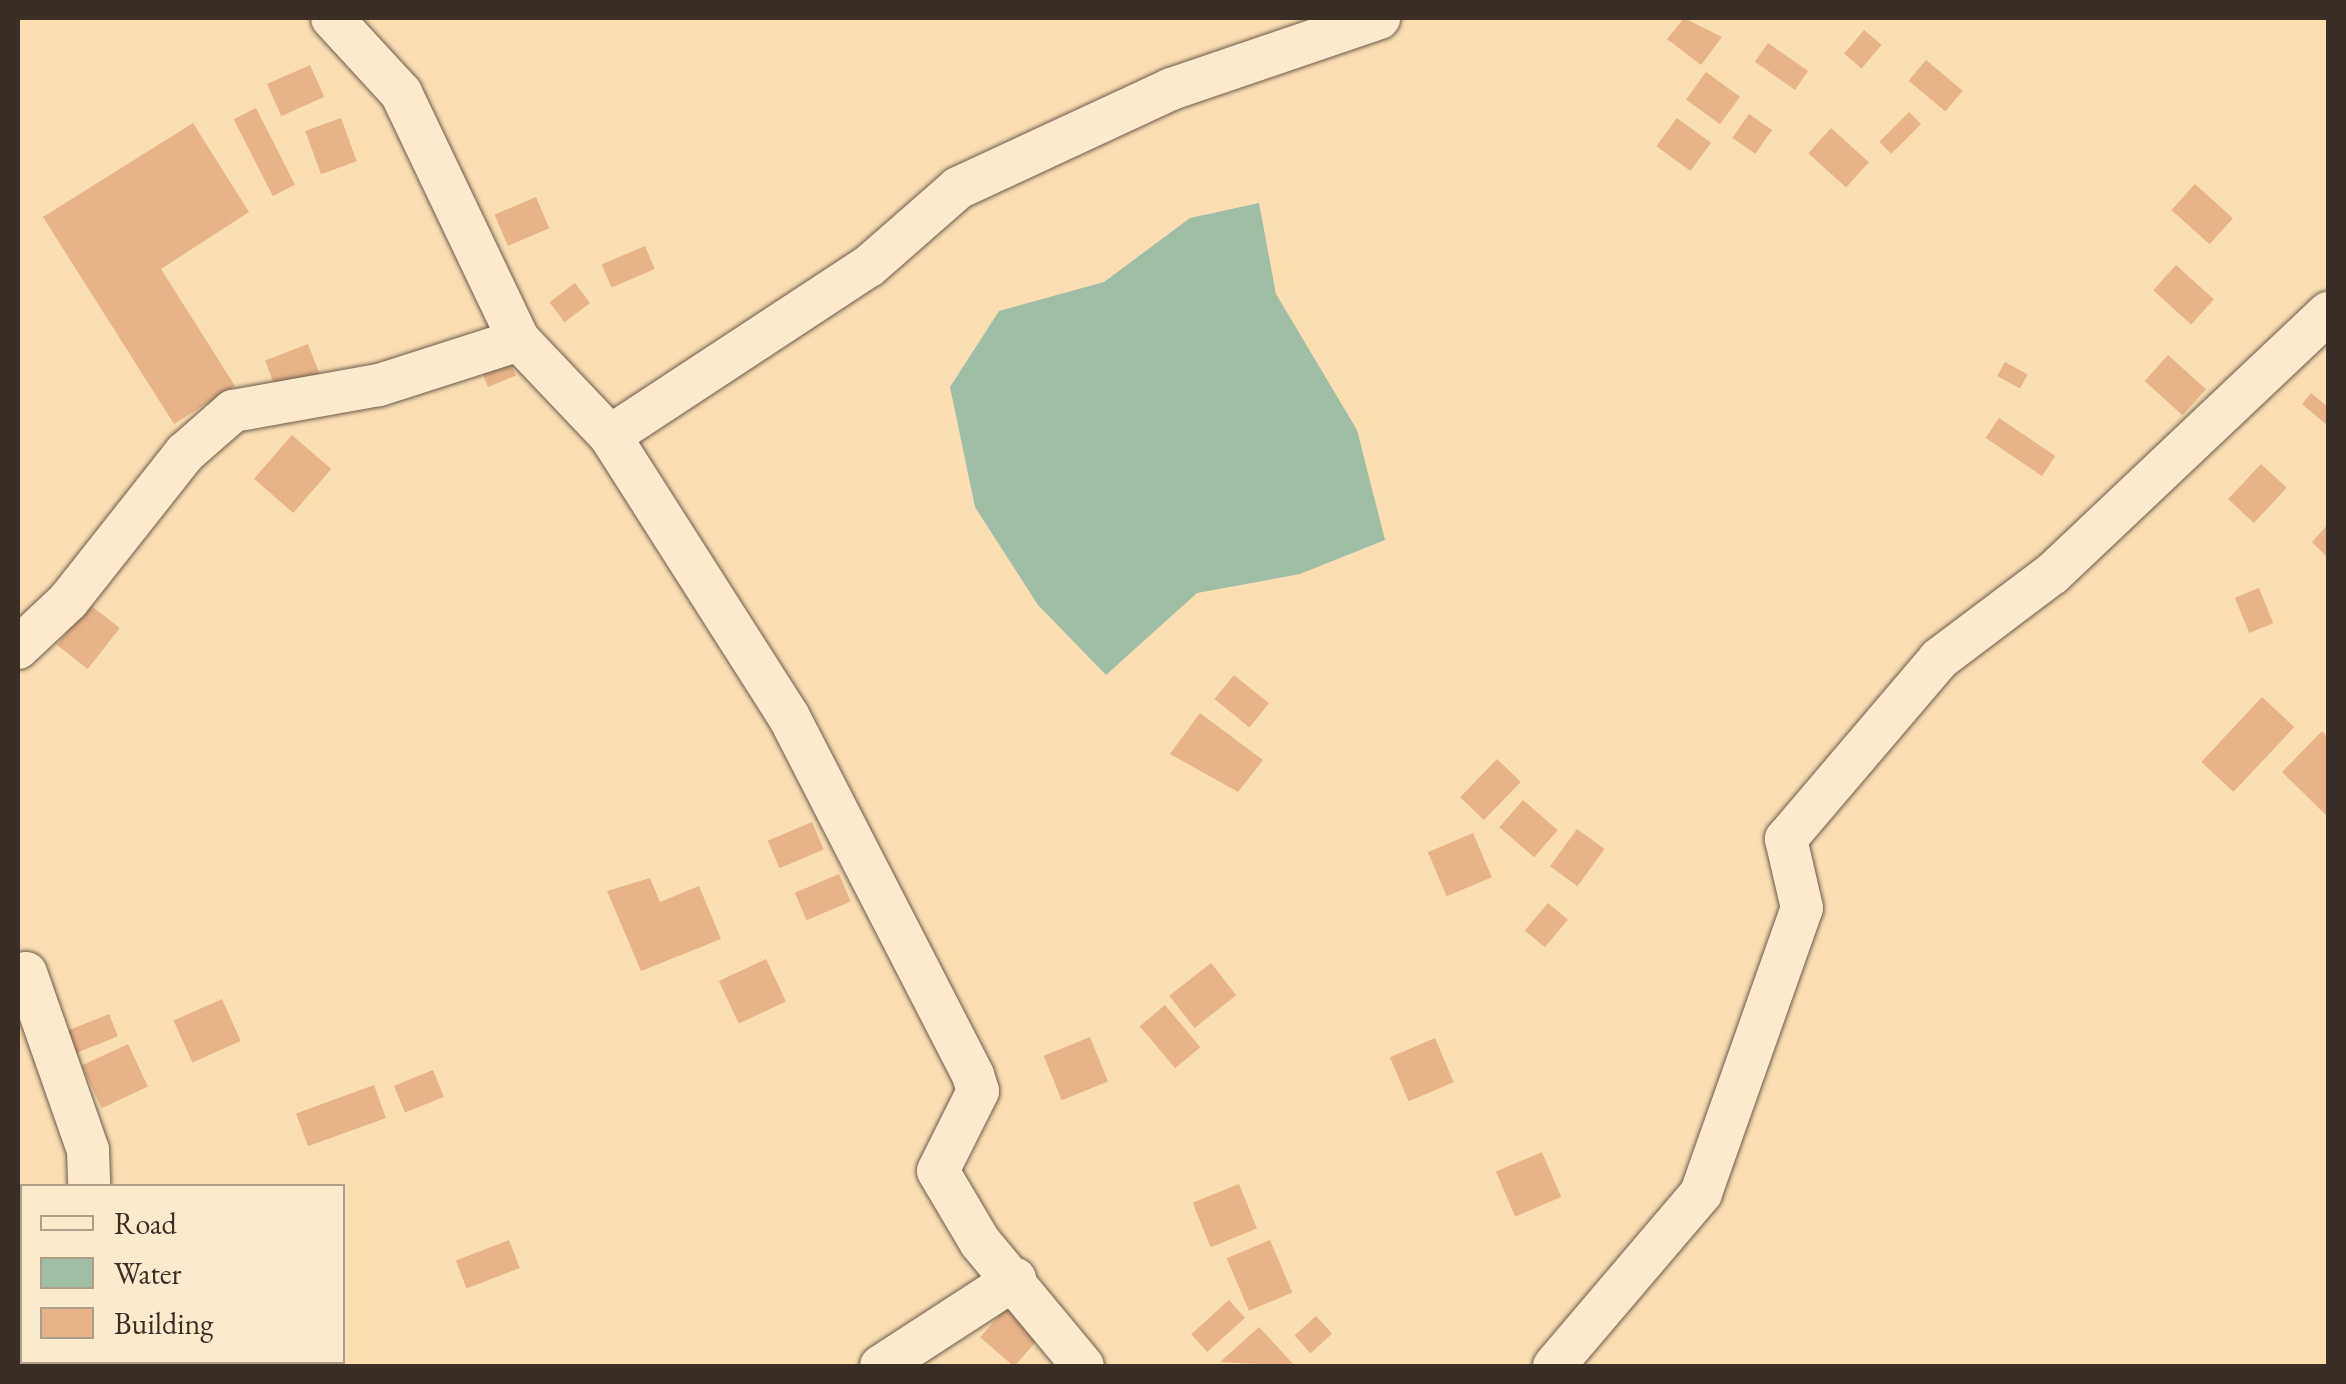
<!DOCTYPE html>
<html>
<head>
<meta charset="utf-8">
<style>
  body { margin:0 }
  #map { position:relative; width:2346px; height:1384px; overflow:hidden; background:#fbdfb2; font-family:"EB Garamond",serif }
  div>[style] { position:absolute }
  .water>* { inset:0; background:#a0bda6 }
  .building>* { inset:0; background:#e8b387; transform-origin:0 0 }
  .roads { filter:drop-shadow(0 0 2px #6a5b49) drop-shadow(0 0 2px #6a5b49) }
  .street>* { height:42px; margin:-21px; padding:0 21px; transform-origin:21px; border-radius:21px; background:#fceacd }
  span { translate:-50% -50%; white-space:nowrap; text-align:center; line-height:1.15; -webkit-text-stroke:10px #fceacd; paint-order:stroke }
  .frame { position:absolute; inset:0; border:20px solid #3a2f26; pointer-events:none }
  .legend { position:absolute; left:20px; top:1184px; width:325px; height:180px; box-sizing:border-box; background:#fceacd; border:2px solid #ae9f8a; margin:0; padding:12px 18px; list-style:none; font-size:30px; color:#3a2f26 }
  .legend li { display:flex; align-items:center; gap:20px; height:50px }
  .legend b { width:50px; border:2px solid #ae9f8a }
</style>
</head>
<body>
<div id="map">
  <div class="water">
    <i style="clip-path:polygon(1259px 203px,1276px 294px,1357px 430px,1385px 540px,1300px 574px,1197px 593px,1106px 675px,1038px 605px,975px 507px,950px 387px,999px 311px,1104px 282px,1190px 218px)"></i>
  </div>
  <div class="building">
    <i style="clip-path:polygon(1684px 18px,1722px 37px,1701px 65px,1667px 39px)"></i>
    <i style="left:1864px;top:30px;width:23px;height:31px;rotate:40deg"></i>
    <i style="left:1768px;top:43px;width:49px;height:23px;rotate:35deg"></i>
    <i style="left:1926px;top:60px;width:48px;height:27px;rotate:40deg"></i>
    <i style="left:310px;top:65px;width:35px;height:47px;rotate:66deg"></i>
    <i style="left:1706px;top:72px;width:42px;height:34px;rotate:36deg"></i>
    <i style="left:256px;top:108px;width:86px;height:25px;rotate:63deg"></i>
    <i style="left:1909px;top:112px;width:17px;height:42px;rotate:45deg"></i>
    <i style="left:1749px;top:114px;width:28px;height:29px;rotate:35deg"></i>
    <i style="left:341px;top:118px;width:46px;height:38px;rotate:70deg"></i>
    <i style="left:1677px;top:118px;width:42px;height:35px;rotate:36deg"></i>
    <i style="clip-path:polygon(193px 123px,249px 212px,161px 269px,235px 386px,174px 424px,43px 217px)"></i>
    <i style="left:1831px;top:128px;width:51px;height:34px;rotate:42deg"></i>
    <i style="left:2195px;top:184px;width:51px;height:35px;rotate:42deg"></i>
    <i style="left:536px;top:197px;width:34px;height:45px;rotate:67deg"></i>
    <i style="left:645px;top:246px;width:25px;height:47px;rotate:67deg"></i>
    <i style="left:2176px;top:265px;width:51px;height:34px;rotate:42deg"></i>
    <i style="left:575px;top:283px;width:25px;height:32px;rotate:53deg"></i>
    <i style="left:308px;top:344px;width:33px;height:46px;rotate:69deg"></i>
    <i style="left:2168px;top:355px;width:51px;height:35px;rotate:42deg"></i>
    <i style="left:509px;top:359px;width:18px;height:30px;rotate:68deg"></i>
    <i style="left:2005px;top:362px;width:26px;height:16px;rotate:29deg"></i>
    <i style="clip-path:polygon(2311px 393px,2328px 407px,2328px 426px,2302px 404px)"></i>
    <i style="left:1999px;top:418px;width:68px;height:24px;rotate:34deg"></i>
    <i style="left:292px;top:435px;width:52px;height:58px;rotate:41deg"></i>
    <i style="left:2261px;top:464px;width:35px;height:48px;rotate:43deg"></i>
    <i style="clip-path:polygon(2328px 524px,2328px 558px,2312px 542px)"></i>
    <i style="left:2259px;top:588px;width:38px;height:26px;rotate:68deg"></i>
    <i style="left:89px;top:604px;width:39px;height:52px;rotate:38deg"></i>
    <i style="left:1234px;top:675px;width:45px;height:31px;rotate:39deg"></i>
    <i style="left:2262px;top:697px;width:44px;height:89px;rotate:43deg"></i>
    <i style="clip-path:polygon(1200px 713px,1263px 760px,1238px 792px,1170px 754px)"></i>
    <i style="clip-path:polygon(2322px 731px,2328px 738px,2328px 817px,2282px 772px)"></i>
    <i style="left:1497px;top:759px;width:33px;height:53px;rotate:44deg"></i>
    <i style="left:1523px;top:800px;width:46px;height:36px;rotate:41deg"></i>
    <i style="left:812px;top:822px;width:30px;height:48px;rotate:67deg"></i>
    <i style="left:1577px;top:829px;width:34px;height:46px;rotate:36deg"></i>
    <i style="left:1473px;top:833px;width:48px;height:49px;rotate:67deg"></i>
    <i style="left:839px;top:874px;width:30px;height:48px;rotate:67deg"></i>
    <i style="clip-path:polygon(650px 878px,660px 902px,699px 886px,721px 939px,641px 971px,607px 891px)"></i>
    <i style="left:1548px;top:903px;width:26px;height:36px;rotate:40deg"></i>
    <i style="left:766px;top:959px;width:47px;height:52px;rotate:65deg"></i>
    <i style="left:1211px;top:963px;width:41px;height:53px;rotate:52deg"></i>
    <i style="left:222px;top:999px;width:46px;height:53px;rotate:66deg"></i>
    <i style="left:1165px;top:1005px;width:55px;height:33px;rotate:50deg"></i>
    <i style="left:109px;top:1014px;width:24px;height:45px;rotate:68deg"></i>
    <i style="left:1090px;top:1037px;width:48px;height:50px;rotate:68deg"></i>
    <i style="left:1435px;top:1038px;width:48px;height:49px;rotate:67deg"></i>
    <i style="left:128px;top:1044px;width:47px;height:51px;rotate:65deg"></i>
    <i style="left:433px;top:1070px;width:29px;height:42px;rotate:68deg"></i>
    <i style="left:374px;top:1085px;width:35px;height:83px;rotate:70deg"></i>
    <i style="left:1542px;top:1152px;width:49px;height:50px;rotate:67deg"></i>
    <i style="left:1239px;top:1184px;width:48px;height:50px;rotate:68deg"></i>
    <i style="left:509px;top:1240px;width:30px;height:57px;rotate:69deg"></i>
    <i style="left:1270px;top:1240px;width:57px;height:47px;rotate:67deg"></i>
    <i style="left:1229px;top:1300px;width:24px;height:51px;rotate:48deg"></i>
    <i style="left:1009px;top:1304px;width:45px;height:44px;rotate:41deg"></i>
    <i style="left:1316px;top:1316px;width:24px;height:29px;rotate:48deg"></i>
    <i style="clip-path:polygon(1259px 1327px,1295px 1366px,1220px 1362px)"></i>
  </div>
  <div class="roads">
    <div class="street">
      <i style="left:332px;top:18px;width:102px;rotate:47.4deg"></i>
      <i style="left:401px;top:93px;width:274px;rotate:64.5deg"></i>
      <i style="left:519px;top:340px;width:132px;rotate:46.5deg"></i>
      <i style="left:610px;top:436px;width:333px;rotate:57.5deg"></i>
      <i style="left:789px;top:717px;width:403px;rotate:62.8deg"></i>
      <i style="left:973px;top:1075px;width:17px;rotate:73deg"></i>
      <i style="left:978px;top:1091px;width:89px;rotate:116.6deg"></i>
      <i style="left:938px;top:1171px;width:82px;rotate:59.4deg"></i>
      <i style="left:980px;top:1242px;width:161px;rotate:50.3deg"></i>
      <i style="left:610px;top:436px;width:310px;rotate:-33.3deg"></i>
      <i style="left:869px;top:266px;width:118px;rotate:-41.2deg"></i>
      <i style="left:958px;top:188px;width:235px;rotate:-24.9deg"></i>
      <i style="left:1171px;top:89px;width:220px;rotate:-18.8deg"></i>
      <i style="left:18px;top:648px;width:69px;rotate:-43.2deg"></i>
      <i style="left:68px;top:601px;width:189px;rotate:-51.7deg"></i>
      <i style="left:185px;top:453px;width:64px;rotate:-41.2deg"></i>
      <i style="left:233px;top:411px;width:148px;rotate:-10.1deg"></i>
      <i style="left:379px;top:385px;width:147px;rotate:-17.8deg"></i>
      <i style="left:18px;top:978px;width:9px;rotate:-32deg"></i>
      <i style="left:26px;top:973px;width:188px;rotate:70.7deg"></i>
      <i style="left:88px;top:1150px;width:36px;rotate:88deg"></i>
      <i style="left:135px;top:1362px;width:4px;rotate:90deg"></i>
      <i style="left:881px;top:1366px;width:160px;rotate:-33deg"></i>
      <i style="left:1554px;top:1366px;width:227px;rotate:-49.6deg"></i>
      <i style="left:1701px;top:1193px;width:302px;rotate:-70.5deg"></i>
      <i style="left:1802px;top:908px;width:71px;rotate:-103.1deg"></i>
      <i style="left:1786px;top:839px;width:236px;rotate:-49.6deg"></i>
      <i style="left:1939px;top:659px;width:141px;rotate:-37deg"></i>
      <i style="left:2052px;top:574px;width:380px;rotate:-43.4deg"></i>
    </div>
  </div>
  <div class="frame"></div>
  <ul class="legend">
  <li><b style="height:12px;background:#fceacd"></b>Road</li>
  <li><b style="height:28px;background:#a0bda6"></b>Water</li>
  <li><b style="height:28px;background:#e8b387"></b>Building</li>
  </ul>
</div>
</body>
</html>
